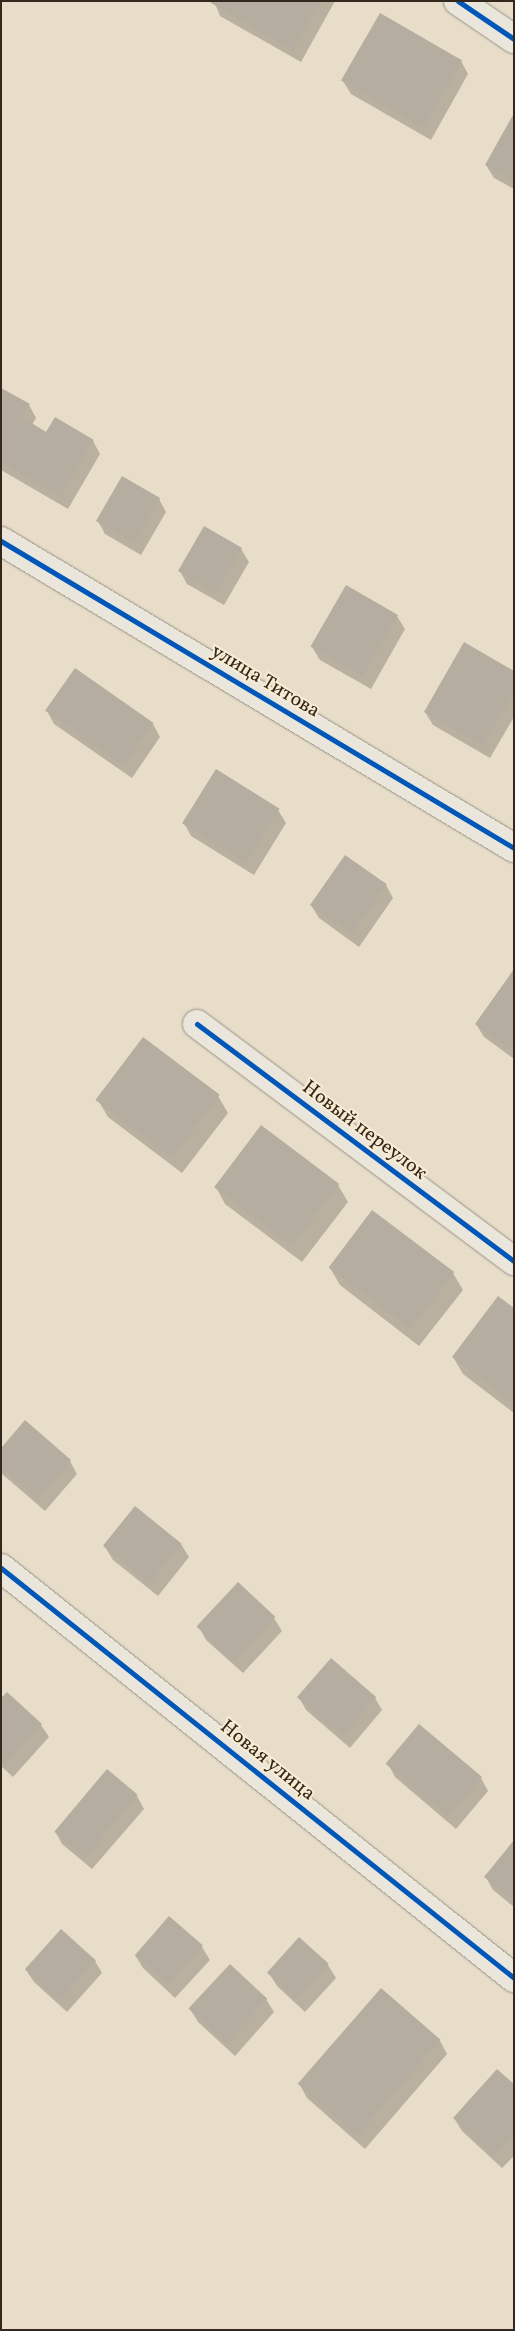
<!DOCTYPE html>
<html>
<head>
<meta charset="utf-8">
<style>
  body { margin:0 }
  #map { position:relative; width:515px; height:2331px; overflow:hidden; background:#e8ddc9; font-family:Vollkorn,serif }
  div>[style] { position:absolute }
  .shadow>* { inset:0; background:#0003 }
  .building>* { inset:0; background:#b5ad9f; transform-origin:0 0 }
  .roads { filter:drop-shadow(0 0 1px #9a9285) drop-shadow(0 0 1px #9a9285) }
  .minor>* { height:28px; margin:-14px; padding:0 14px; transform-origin:14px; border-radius:14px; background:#ebe6dc }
  .cycleway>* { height:5px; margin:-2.5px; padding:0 2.5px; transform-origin:2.5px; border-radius:2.5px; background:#0057b8 }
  span { translate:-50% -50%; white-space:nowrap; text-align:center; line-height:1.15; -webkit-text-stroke:4px #f8ecd3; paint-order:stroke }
  .street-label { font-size:20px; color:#34271c }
  .frame { position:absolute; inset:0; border:2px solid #34271c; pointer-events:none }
</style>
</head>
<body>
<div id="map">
  <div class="shadow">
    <i style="clip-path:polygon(214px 1px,335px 1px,301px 62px,220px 16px)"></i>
    <i style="clip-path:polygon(461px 61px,468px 74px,431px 140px,351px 94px,343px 81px)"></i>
    <i style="clip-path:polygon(514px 116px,514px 189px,494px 178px,486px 165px)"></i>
    <i style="clip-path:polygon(1px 389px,29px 405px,36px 418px,32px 425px,47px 433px,93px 441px,100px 454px,68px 509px,1px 470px)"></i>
    <i style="clip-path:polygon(159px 499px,166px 512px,141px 555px,105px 534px,98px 521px)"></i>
    <i style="clip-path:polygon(241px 549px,249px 562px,224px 605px,187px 584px,180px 571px)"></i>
    <i style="clip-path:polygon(397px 616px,405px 629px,371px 689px,320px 660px,312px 647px)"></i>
    <i style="clip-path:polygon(514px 673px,514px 717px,490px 758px,433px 725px,425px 712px)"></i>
    <i style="clip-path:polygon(47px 711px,153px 724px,160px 737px,132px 778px,54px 724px)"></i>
    <i style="clip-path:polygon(278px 810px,286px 823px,254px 875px,191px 836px,184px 823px)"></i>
    <i style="clip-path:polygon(386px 885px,393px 898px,359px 947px,319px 918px,311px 905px)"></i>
    <i style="clip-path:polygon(514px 971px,514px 1059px,484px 1037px,476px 1024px)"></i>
    <i style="clip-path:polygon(218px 1096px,228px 1113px,182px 1173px,108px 1117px,98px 1100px)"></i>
    <i style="clip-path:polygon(338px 1185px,348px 1202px,302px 1262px,225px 1204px,216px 1187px)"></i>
    <i style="clip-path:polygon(330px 1268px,453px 1273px,463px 1290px,419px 1346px,340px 1285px)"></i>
    <i style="clip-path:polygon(514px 1310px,514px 1413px,463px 1374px,453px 1357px)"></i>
    <i style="clip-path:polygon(1px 1450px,70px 1461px,77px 1474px,45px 1511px,1px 1473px)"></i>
    <i style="clip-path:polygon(181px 1544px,189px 1557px,158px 1596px,113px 1560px,105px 1547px)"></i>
    <i style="clip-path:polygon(238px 1584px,274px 1618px,282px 1631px,243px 1673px,206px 1640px,199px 1627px)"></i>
    <i style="clip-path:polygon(299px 1697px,375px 1698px,382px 1710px,350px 1748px,306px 1710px)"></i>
    <i style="clip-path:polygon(1px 1700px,41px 1725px,49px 1737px,13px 1777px,1px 1766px)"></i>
    <i style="clip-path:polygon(388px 1764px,481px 1778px,488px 1791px,456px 1829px,395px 1777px)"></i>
    <i style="clip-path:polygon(137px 1796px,144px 1809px,92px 1869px,62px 1844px,55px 1831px)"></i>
    <i style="clip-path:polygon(514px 1842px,514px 1907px,493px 1890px,486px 1877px)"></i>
    <i style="clip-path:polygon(299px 1939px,328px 1965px,336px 1978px,305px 2012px,277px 1986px,269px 1973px)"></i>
    <i style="clip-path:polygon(202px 1947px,210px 1960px,175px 1998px,143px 1968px,135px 1955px)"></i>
    <i style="clip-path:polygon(95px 1961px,102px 1973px,67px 2012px,34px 1982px,26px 1970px)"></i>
    <i style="clip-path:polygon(266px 1999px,274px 2012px,235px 2056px,198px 2022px,190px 2009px)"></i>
    <i style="clip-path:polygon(440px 2041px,447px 2054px,365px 2149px,307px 2098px,300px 2085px)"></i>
    <i style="clip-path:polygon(514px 2086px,514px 2156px,502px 2168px,462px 2131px,454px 2118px)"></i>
  </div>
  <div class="building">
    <i style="clip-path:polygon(212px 1px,321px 1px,293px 50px,211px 3px)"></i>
    <i style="left:380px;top:13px;width:95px;height:78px;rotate:30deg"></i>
    <i style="clip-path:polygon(514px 113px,514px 181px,485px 165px)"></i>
    <i style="clip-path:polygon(1px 388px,30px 404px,22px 417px,46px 432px,55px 417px,94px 440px,60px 497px,1px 462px)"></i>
    <i style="left:122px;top:476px;width:44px;height:52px;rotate:30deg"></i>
    <i style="left:204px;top:526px;width:44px;height:52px;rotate:30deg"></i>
    <i style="left:346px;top:585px;width:60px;height:71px;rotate:30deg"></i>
    <i style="clip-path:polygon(464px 642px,514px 671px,514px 692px,483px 746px,424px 712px)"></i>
    <i style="left:75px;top:668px;width:96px;height:52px;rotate:35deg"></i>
    <i style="left:216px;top:769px;width:75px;height:64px;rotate:32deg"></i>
    <i style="left:345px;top:855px;width:51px;height:61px;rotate:35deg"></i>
    <i style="clip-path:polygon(514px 969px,514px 1052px,475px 1024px)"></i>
    <i style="left:143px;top:1037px;width:96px;height:79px;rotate:37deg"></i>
    <i style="left:261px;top:1125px;width:98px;height:78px;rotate:37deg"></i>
    <i style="left:372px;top:1210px;width:103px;height:72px;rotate:37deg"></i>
    <i style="clip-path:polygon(498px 1296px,514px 1308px,514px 1404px,452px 1357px)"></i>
    <i style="clip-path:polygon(25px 1420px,71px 1460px,37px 1499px,1px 1467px,1px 1448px)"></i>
    <i style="left:135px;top:1506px;width:60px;height:51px;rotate:39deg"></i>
    <i style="left:238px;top:1582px;width:51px;height:61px;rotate:43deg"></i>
    <i style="left:331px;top:1658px;width:60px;height:52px;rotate:41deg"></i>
    <i style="clip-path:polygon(7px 1692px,42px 1724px,5px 1765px,1px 1761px,1px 1698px)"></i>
    <i style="left:419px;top:1724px;width:82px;height:52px;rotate:40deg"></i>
    <i style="left:107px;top:1769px;width:40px;height:82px;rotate:40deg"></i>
    <i style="clip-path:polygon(514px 1840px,514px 1901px,484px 1877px)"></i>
    <i style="left:169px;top:1916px;width:45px;height:52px;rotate:41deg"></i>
    <i style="left:61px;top:1929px;width:47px;height:54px;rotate:42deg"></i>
    <i style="left:299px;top:1937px;width:40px;height:48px;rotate:42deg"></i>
    <i style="left:230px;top:1964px;width:51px;height:61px;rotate:43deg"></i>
    <i style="left:381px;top:1988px;width:79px;height:127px;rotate:41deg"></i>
    <i style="clip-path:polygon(497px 2069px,514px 2084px,514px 2135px,494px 2156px,453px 2118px)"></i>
  </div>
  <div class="roads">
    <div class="minor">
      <i style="left:458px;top:1px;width:68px;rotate:34.2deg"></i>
      <i style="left:1px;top:541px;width:598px;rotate:30.9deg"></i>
      <i style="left:197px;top:1024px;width:396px;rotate:36.8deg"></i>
      <i style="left:1px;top:1568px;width:657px;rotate:38.63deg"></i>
    </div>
  </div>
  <div class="cycleway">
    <i style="left:458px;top:1px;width:68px;rotate:34.2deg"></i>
    <i style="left:1px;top:541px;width:598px;rotate:30.9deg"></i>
    <i style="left:197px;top:1024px;width:396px;rotate:36.8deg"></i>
    <i style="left:1px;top:1568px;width:657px;rotate:38.63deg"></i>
  </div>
  <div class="street-label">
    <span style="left:265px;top:682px;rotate:31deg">улица Титова</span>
    <span style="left:364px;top:1131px;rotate:37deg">Новый переулок</span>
    <span style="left:267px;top:1761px;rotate:39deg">Новая улица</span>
  </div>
  <div class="frame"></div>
</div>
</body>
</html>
